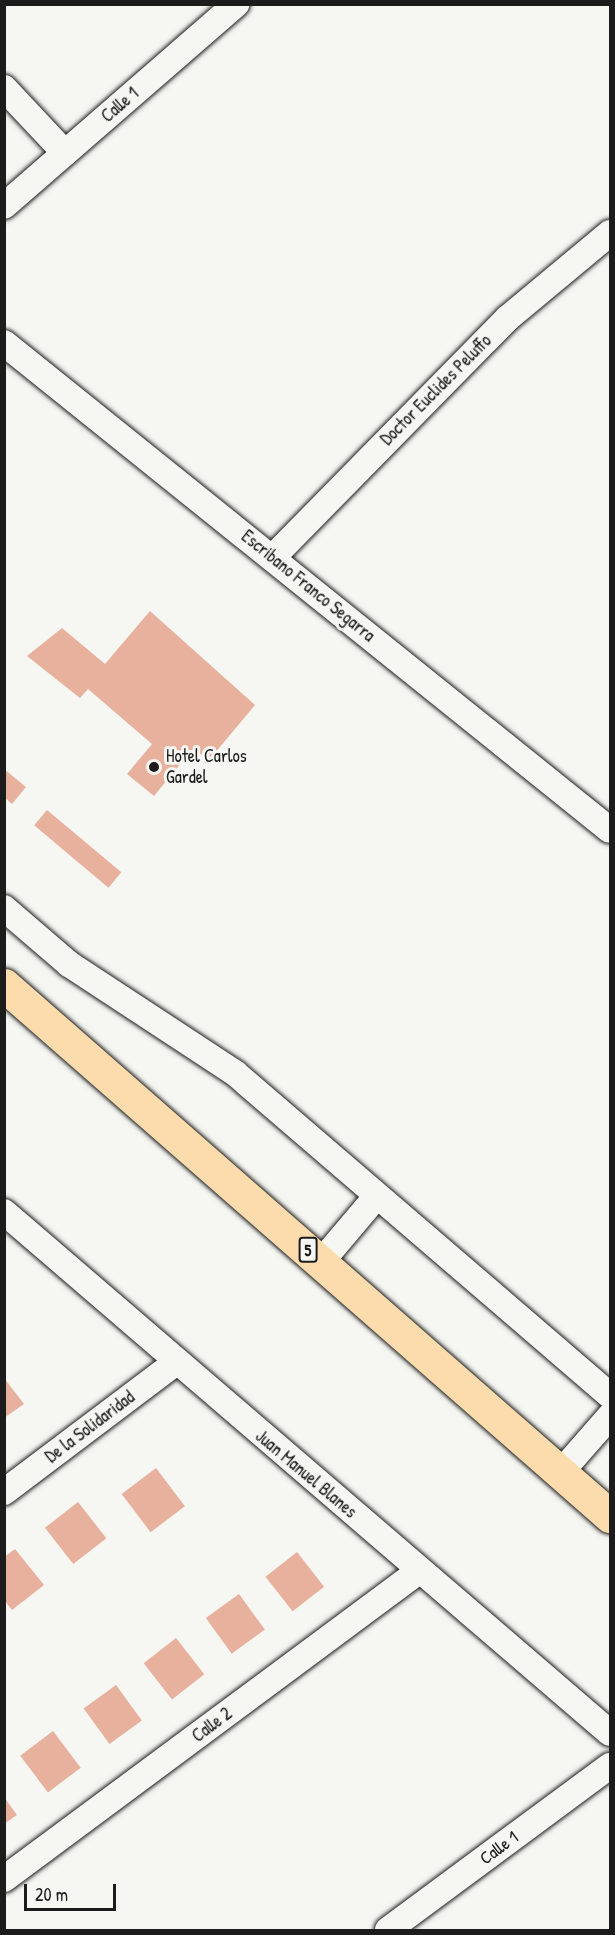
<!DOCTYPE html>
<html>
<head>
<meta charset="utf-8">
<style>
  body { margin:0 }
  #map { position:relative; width:615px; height:1935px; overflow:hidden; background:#f6f6f2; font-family:"Patrick Hand",sans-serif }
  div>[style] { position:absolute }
  .building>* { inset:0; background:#e8b19e; transform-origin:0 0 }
  .roads { filter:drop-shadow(0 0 2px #1c1c1c) drop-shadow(0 0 2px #1c1c1c) }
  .minor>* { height:26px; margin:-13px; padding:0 13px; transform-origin:13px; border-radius:13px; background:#f6f6f2 }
  .trunk>* { height:33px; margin:-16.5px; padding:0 16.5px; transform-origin:16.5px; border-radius:16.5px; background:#fcdcac }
  .dots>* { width:16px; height:16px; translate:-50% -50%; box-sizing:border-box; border:3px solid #f6f6f2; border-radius:50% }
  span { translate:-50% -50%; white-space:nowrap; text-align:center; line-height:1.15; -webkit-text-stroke:6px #f6f6f2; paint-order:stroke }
  .shield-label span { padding:2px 4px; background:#f6f6f2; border:2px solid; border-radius:4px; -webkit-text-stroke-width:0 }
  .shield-label { font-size:16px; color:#1c1c1c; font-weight:700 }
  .street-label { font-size:18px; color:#1c1c1c }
  .poi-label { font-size:18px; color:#1c1c1c }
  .left { translate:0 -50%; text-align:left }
  .frame { position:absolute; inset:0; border:6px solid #1c1c1c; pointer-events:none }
  .scale { position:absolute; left:24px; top:1884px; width:92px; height:27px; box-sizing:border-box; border:3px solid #1c1c1c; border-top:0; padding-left:8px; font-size:18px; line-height:21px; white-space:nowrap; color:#1c1c1c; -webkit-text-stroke:4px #f6f6f2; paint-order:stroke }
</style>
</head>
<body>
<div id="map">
  <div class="building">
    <i style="clip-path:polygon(150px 611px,255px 705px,209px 760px,199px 753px,191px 761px,186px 757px,154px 796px,127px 774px,152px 744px,88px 689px,80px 698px,27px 656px,62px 628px,105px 664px)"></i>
    <i style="clip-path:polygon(4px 769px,26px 787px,12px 804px,4px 797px)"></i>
    <i style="left:47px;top:810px;width:97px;height:20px;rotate:40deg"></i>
    <i style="clip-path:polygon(4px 1378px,24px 1404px,4px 1418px)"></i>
    <i style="left:156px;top:1468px;width:48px;height:43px;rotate:53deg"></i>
    <i style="left:78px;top:1502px;width:46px;height:42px;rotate:52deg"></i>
    <i style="clip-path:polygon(15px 1549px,44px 1585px,12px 1610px,4px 1600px,4px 1557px)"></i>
    <i style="left:297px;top:1552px;width:44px;height:40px;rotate:52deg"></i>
    <i style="left:239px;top:1594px;width:44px;height:41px;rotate:54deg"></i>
    <i style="left:176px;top:1638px;width:46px;height:41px;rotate:52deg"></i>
    <i style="left:116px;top:1685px;width:44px;height:40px;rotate:54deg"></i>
    <i style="left:53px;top:1731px;width:46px;height:41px;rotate:53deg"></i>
    <i style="clip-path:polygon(4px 1797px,17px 1815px,4px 1824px)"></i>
  </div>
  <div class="roads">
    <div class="minor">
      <i style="left:4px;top:88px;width:89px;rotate:46.8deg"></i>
      <i style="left:4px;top:206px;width:308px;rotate:-41deg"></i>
      <i style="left:4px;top:343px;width:777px;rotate:38.79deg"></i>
      <i style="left:272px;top:558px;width:337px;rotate:-45.5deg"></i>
      <i style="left:508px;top:318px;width:133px;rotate:-39.8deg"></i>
      <i style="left:4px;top:908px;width:86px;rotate:40.7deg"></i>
      <i style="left:69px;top:964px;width:199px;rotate:33.3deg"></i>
      <i style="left:235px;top:1073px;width:494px;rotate:40.7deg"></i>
      <i style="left:4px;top:1212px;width:799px;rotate:40.69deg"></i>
      <i style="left:321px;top:1262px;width:84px;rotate:-49.8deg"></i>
      <i style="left:561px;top:1472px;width:74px;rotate:-48.8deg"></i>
      <i style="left:4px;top:1492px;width:214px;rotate:-37deg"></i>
      <i style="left:4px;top:1879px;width:517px;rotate:-36.58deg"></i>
      <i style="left:388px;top:1930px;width:276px;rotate:-36.5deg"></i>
    </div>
    <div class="trunk">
      <i style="left:4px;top:985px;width:806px;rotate:41.23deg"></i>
    </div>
  </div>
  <div class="dots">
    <i style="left:154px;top:767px;background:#1c1c1c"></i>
  </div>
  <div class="shield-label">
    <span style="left:308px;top:1250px">5</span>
  </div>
  <div class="street-label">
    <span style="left:120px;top:105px;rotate:-41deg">Calle 1</span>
    <span style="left:436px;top:390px;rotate:-45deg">Doctor Euclides Peluffo</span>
    <span style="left:308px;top:586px;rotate:39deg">Escribano Franco Segarra</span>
    <span style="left:90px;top:1427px;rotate:-37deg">De la Solidaridad</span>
    <span style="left:306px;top:1474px;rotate:40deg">Juan Manuel Blanes</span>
    <span style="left:212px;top:1725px;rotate:-37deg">Calle 2</span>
    <span style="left:499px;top:1848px;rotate:-37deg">Calle 1</span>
  </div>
  <div class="poi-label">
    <span class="left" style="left:166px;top:767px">Hotel Carlos<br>Gardel</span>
  </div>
  <div class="frame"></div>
  <div class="scale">20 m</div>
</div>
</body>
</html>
